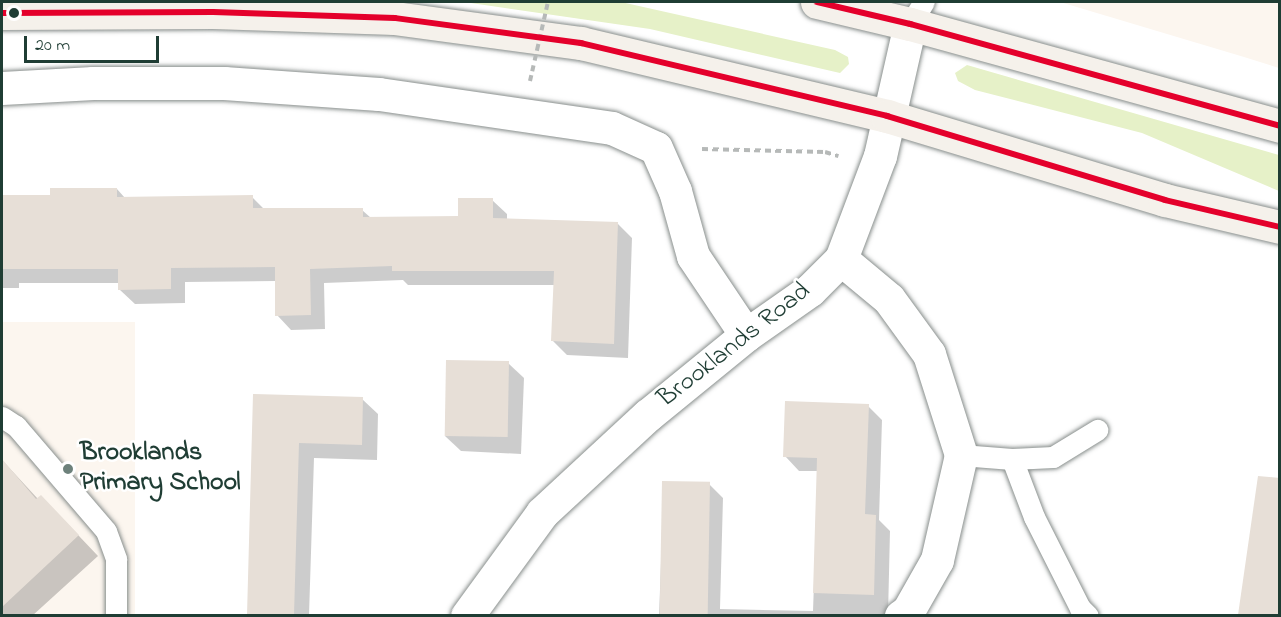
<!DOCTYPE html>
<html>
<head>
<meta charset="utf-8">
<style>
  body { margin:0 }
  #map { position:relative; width:1281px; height:617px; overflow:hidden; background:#fff; font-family:"Indie Flower",sans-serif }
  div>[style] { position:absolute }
  .built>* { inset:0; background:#fcf6ef; transform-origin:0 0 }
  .green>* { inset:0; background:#e6f1c8 }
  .shadow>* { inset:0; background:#0003 }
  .building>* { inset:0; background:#e7dfd7; transform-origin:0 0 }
  .path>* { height:4px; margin-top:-2px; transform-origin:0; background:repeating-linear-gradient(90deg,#b6b9b8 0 6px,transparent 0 10.5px) }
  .roads { filter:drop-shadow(0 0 2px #898f8d) drop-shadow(0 0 2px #898f8d) }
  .lane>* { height:21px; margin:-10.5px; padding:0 10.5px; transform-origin:10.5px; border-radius:10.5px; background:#fff }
  .street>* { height:33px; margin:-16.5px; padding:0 16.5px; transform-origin:16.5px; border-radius:16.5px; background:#fff }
  .highway>* { height:33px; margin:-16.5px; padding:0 16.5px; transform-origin:16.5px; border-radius:16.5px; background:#f5f1eb }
  .path-bridge>* { height:4px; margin-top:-2px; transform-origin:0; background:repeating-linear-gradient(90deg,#b6b9b8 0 6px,transparent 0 10.5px) }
  .bus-1>* { height:6px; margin:-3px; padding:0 3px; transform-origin:3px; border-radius:3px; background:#e4002b }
  .dots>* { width:16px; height:16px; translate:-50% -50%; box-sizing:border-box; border:3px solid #fff; border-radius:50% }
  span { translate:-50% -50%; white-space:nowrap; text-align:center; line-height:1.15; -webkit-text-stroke:5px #fff; paint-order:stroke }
  .street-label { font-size:26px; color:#1f3d34 }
  .poi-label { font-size:26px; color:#1f3d34; font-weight:700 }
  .left { translate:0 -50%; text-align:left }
  .frame { position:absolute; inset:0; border:3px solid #1f3d34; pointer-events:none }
  .scale { position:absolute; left:24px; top:36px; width:135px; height:27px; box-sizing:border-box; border:3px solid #1f3d34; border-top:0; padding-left:8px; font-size:18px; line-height:21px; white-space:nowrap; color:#1f3d34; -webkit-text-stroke:4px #fff; paint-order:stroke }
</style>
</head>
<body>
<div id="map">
  <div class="built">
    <i style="clip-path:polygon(1060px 2px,1279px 2px,1279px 68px,1244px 57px)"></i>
    <i style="left:2px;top:322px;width:133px;height:294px"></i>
  </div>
  <div class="green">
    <i style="clip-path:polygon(464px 2px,621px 2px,835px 50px,848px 57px,849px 64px,840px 73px,650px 29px)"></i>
    <i style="clip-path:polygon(967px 65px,1279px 155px,1279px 191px,1142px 133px,975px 90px,958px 81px,955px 73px)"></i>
  </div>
  <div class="shadow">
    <i style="clip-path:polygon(117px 189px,125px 198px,252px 197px,265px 210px,362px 210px,371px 218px,459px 217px,492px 200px,507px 214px,507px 220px,618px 224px,632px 238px,628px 358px,567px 355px,553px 341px,555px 285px,408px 285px,403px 280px,324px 283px,325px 329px,291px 330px,277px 315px,276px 281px,185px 282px,185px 303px,135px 304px,120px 290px,120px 283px,19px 283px,19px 288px,2px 288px,2px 197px,51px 196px)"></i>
    <i style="clip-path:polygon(508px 363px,524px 378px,521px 454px,461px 451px,445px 436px)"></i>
    <i style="clip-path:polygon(255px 396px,362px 399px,378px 414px,377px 460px,314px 458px,309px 616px,248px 616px)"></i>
    <i style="clip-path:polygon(868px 406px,882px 420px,879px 520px,890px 531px,888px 616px,659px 616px,664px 483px,709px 484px,723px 498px,720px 609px,813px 611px,818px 471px,799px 471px,785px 456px)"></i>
    <i style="clip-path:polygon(2px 460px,38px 499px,61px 517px,98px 556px,32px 616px,2px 616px)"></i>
    <i style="clip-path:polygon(1253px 516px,1280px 519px,1280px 616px,1239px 616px)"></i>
  </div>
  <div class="building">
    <i style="clip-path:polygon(50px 188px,117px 188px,117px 197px,253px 195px,253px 208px,363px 208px,363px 217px,458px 216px,458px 198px,493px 198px,493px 218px,618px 222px,614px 344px,551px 341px,554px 271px,392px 271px,392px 266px,310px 269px,311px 315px,275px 316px,275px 267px,171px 268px,171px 289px,118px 290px,118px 269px,2px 269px,2px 195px,50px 195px)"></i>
    <i style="left:446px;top:360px;width:63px;height:76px;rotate:1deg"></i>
    <i style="clip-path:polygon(253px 394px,363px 397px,362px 445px,299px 443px,294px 615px,247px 615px)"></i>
    <i style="clip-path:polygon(785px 401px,869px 404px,865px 514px,876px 515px,874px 595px,813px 593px,817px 458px,783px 457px)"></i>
    <i style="clip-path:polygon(2px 459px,36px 499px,41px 495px,79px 535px,2px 607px)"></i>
    <i style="clip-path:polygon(1258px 476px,1280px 478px,1280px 615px,1238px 615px)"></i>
    <i style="left:662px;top:481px;width:48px;height:134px;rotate:1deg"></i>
  </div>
  <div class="path">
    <i style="left:702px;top:149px;width:123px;rotate:1.4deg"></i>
    <i style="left:825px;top:152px;width:14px;rotate:17deg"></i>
  </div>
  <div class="roads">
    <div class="lane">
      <i style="left:910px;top:24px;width:26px;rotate:-58deg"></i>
      <i style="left:2px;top:417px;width:17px;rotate:33deg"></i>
      <i style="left:16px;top:426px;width:138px;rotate:49.4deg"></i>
      <i style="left:106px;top:531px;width:30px;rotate:70deg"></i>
      <i style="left:116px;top:559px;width:57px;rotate:90deg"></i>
      <i style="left:961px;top:455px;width:51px;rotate:4.5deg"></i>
      <i style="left:1012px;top:459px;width:41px;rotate:-2.8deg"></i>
      <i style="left:1053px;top:457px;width:52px;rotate:-31.5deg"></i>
      <i style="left:1012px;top:459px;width:62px;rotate:69.2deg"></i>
      <i style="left:1034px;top:517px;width:102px;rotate:63.2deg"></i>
      <i style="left:1080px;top:608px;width:11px;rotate:45deg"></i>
    </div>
    <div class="street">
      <i style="left:2px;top:88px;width:91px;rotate:-3.1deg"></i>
      <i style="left:93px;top:83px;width:131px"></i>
      <i style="left:224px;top:83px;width:155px;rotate:4.1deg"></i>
      <i style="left:379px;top:94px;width:235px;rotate:8.3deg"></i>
      <i style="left:612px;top:128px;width:48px;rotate:24.4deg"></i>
      <i style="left:656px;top:148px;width:47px;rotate:66.2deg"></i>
      <i style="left:675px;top:191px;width:67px;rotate:74.5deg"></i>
      <i style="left:693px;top:256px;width:95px;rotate:56.1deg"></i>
      <i style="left:841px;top:259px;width:62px;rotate:39.8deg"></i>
      <i style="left:889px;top:299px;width:68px;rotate:54deg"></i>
      <i style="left:929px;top:354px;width:106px;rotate:72.4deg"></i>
      <i style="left:961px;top:455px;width:108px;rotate:102.9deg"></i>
      <i style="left:937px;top:560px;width:59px;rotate:119.6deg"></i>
      <i style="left:908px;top:611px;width:9px;rotate:144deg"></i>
      <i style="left:467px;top:616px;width:127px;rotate:-53.9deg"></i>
      <i style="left:542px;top:513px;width:144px;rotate:-42.8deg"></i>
      <i style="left:648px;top:415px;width:127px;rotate:-39.2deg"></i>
      <i style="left:746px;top:335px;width:78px;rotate:-35.1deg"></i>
      <i style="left:810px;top:290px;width:44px;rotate:-45deg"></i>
      <i style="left:841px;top:259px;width:110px;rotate:-69.3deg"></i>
      <i style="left:880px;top:156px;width:135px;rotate:-77.2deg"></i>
    </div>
    <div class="highway">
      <i style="left:817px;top:2px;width:96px;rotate:13.3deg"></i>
      <i style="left:910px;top:24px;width:384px;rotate:15.4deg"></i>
      <i style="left:2px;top:13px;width:211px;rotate:-0.3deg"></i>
      <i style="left:213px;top:12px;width:182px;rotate:1.9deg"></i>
      <i style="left:395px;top:18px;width:188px;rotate:7.7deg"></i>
      <i style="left:581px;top:43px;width:315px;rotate:13.4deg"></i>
      <i style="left:887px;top:116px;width:290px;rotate:16.8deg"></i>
      <i style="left:1165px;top:200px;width:118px;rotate:13.2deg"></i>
    </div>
  </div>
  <div class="path-bridge">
    <i style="left:530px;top:81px;width:81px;rotate:-77.2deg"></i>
  </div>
  <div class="bus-1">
    <i style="left:817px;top:2px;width:96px;rotate:13.3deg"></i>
    <i style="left:910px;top:24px;width:384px;rotate:15.4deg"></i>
    <i style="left:2px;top:13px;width:211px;rotate:-0.3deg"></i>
    <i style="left:213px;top:12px;width:182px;rotate:1.9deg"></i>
    <i style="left:395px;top:18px;width:188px;rotate:7.7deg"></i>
    <i style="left:581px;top:43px;width:315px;rotate:13.4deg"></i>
    <i style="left:887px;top:116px;width:290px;rotate:16.8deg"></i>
    <i style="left:1165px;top:200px;width:118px;rotate:13.2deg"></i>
  </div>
  <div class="dots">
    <i style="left:14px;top:13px;background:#1f3d34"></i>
    <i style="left:68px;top:469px;background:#6d817b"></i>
  </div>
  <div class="street-label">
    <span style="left:735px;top:346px;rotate:-38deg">Brooklands Road</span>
  </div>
  <div class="poi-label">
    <span class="left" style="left:80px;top:469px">Brooklands<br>Primary School</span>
  </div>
  <div class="frame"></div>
  <div class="scale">20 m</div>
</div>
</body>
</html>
